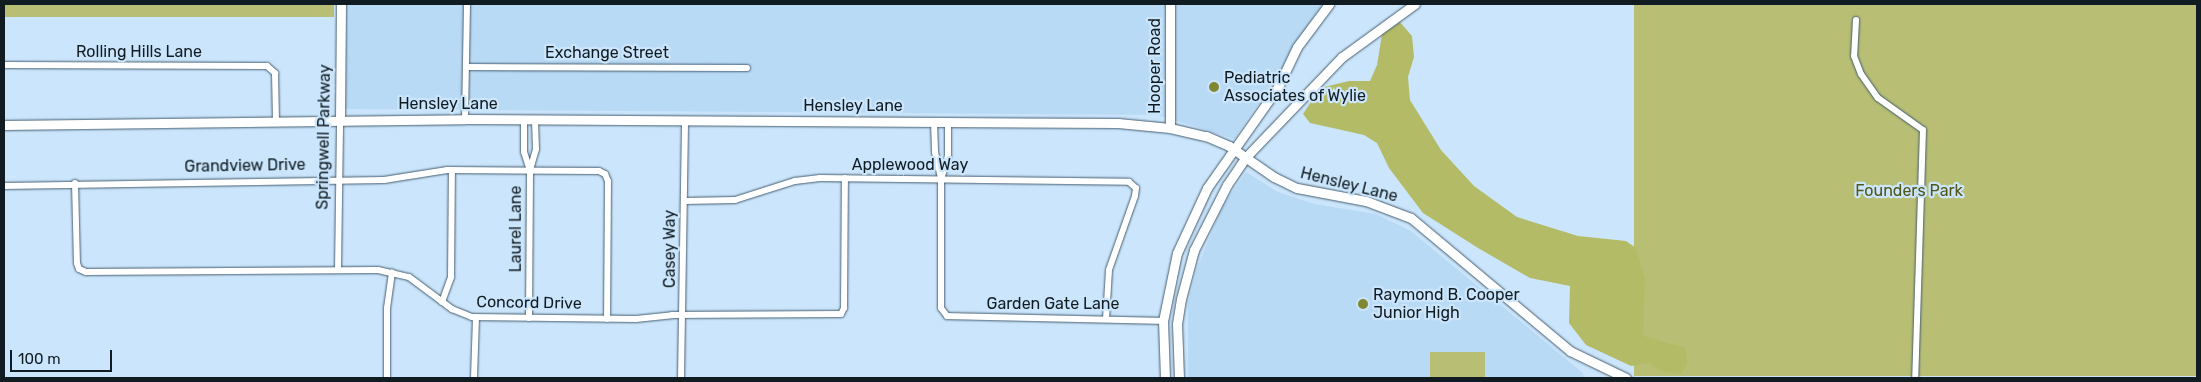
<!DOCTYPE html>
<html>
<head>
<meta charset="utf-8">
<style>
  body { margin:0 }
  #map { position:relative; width:2201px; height:382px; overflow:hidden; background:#cbe6fc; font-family:Rubik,sans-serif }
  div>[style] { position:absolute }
  .built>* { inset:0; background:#b9daf5 }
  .green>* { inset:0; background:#b8bf74; transform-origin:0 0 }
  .forest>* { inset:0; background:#b4bb67 }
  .roads { filter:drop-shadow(0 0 1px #465d70) drop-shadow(0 0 1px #465d70) }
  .street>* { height:6px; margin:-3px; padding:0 3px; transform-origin:3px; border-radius:3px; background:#fff }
  .secondary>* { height:9px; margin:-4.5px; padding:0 4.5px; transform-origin:4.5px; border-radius:4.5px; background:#fff }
  .dots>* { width:14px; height:14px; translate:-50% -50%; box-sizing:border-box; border:2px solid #cbe6fc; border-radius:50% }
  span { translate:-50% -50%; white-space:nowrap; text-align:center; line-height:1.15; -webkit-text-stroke:4.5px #cbe6fc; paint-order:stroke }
  .street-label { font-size:16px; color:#111b22 }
  .poi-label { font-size:16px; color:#111b22 }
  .left { translate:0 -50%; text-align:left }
  .park-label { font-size:16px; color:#515516 }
  .frame { position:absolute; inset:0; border:5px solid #111b22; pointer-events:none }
  .scale { position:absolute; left:10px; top:350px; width:102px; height:22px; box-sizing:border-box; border:2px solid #111b22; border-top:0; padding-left:6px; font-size:15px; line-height:18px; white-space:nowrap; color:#111b22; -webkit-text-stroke:4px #cbe6fc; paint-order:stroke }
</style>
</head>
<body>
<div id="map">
  <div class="built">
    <i style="clip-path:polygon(346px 4px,1326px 4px,1234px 139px,1158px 115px,345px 109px)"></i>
    <i style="clip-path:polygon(1246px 172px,1278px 192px,1315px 204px,1376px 214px,1411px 231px,1583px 373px,1584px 378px,1188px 378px,1188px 303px,1197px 268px,1223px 205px)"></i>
  </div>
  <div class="green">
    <i style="left:4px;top:4px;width:330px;height:13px"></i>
    <i style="left:1634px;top:4px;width:563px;height:372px"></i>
    <i style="left:1430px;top:352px;width:55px;height:26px"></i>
  </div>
  <div class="forest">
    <i style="clip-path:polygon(1399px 21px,1412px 36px,1414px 57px,1408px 77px,1410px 100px,1441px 150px,1474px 186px,1517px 217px,1578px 236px,1626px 241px,1636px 248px,1645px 278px,1643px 336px,1686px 348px,1687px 364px,1681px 374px,1659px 371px,1650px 363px,1631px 366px,1586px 345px,1569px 323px,1570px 286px,1530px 278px,1478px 248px,1423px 213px,1389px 168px,1377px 143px,1364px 135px,1310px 123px,1303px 114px,1320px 88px,1349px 81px,1370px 81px,1377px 65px,1382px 34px)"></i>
  </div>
  <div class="roads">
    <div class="street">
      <i style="left:1856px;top:20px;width:36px;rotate:93deg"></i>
      <i style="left:1854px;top:56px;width:19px;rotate:69deg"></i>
      <i style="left:1861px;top:74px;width:29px;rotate:55deg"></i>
      <i style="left:1878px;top:98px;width:55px;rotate:35.4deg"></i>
      <i style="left:1923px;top:130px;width:248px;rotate:91.8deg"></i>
      <i style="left:4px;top:65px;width:263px;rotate:0.2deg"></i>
      <i style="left:267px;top:66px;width:11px;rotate:41deg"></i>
      <i style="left:275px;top:73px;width:47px;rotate:88.8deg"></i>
      <i style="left:466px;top:67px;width:281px;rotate:0.2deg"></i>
      <i style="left:465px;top:119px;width:115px;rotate:-89deg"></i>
      <i style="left:524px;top:120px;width:32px;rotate:90deg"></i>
      <i style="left:524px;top:152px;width:19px;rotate:72deg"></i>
      <i style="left:530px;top:170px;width:22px;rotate:-74deg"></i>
      <i style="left:536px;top:149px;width:29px;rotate:-92deg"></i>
      <i style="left:934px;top:122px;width:30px;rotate:88deg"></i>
      <i style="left:935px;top:152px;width:28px;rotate:77deg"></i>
      <i style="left:941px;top:179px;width:23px;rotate:-72deg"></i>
      <i style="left:948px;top:157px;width:35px;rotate:-90deg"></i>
      <i style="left:941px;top:179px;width:129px;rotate:90deg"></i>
      <i style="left:941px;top:308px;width:10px;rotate:53deg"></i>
      <i style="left:947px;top:316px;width:216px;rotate:1.3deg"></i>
      <i style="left:75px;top:183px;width:80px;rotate:88.6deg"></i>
      <i style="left:77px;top:263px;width:6px;rotate:72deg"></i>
      <i style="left:79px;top:269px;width:8px;rotate:23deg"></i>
      <i style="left:86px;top:272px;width:292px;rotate:-0.4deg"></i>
      <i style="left:378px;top:270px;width:32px;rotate:13deg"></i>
      <i style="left:409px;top:277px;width:54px;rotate:36.7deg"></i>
      <i style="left:452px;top:309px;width:22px;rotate:22deg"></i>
      <i style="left:472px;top:317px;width:164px;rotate:0.7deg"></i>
      <i style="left:636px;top:319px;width:36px;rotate:-6deg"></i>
      <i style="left:672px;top:315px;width:169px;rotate:-0.3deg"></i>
      <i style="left:841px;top:314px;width:7px;rotate:-63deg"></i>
      <i style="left:844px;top:308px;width:130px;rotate:-89.6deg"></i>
      <i style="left:4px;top:186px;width:380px;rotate:-0.9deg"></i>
      <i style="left:384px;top:180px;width:64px;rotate:-9deg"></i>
      <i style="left:447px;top:170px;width:152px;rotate:0.4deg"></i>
      <i style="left:599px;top:171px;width:7px;rotate:27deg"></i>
      <i style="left:605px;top:174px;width:8px;rotate:67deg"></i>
      <i style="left:608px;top:181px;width:138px;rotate:90.4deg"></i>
      <i style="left:685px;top:201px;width:50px;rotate:-1.1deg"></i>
      <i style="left:735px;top:200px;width:63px;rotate:-17.6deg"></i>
      <i style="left:795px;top:181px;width:25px;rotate:-7deg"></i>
      <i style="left:820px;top:178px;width:309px;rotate:0.7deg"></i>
      <i style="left:1129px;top:182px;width:9px;rotate:41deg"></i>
      <i style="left:1136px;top:188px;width:8px;rotate:97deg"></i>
      <i style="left:1135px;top:196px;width:78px;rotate:109.4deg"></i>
      <i style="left:1109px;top:270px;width:49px;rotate:93.5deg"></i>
      <i style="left:338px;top:270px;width:151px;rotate:-89.2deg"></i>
      <i style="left:442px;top:302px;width:27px;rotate:-70deg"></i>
      <i style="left:451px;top:277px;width:107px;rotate:-89.5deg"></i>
      <i style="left:529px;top:318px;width:148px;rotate:-89.6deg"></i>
      <i style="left:387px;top:378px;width:70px;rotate:-90deg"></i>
      <i style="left:387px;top:308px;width:36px;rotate:-82deg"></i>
      <i style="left:474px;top:378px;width:60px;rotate:-88.1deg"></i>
      <i style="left:681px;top:378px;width:257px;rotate:-89.1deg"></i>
    </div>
    <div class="secondary">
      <i style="left:340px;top:119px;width:115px;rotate:-89.5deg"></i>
      <i style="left:4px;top:125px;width:461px;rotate:-0.7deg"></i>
      <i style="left:465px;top:119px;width:653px;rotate:0.35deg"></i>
      <i style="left:1118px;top:123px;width:52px;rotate:5.5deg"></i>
      <i style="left:1170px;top:128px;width:37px;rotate:13deg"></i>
      <i style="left:1206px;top:136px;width:25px;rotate:23deg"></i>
      <i style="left:1229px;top:146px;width:55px;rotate:34.6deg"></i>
      <i style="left:1274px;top:177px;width:25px;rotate:26deg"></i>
      <i style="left:1297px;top:188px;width:70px;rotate:10.7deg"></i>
      <i style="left:1366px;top:201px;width:48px;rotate:20.7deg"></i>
      <i style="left:1411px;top:218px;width:207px;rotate:39.9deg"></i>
      <i style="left:1570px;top:351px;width:62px;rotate:25.7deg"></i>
      <i style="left:1170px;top:128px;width:124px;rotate:-90deg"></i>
      <i style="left:1165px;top:378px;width:57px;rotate:-92deg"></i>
      <i style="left:1163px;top:321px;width:69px;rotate:-78.4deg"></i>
      <i style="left:1177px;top:253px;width:72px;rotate:-65.2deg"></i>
      <i style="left:1207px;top:188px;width:123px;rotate:-54.9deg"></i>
      <i style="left:1278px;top:87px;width:44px;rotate:-64.6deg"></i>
      <i style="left:1297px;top:47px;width:54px;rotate:-53.3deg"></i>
      <i style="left:1179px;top:378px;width:54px;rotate:-92.1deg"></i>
      <i style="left:1177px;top:324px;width:25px;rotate:-81deg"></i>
      <i style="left:1181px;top:299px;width:51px;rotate:-75.1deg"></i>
      <i style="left:1194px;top:250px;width:73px;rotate:-63.1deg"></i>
      <i style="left:1227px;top:185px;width:34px;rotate:-56deg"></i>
      <i style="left:1246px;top:157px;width:139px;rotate:-46.2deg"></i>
      <i style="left:1342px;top:57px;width:90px;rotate:-36deg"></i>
    </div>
  </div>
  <div class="dots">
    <i style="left:1214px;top:87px;background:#808631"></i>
    <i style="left:1363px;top:304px;background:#808631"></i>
  </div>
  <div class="street-label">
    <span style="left:139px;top:52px">Rolling Hills Lane</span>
    <span style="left:607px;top:53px">Exchange Street</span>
    <span style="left:1155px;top:66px;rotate:-90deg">Hooper Road</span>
    <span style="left:448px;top:104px">Hensley Lane</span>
    <span style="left:853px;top:106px">Hensley Lane</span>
    <span style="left:324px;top:137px;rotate:-89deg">Springwell Parkway</span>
    <span style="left:910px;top:165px">Applewood Way</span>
    <span style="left:245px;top:166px;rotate:-1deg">Grandview Drive</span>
    <span style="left:1349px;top:185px;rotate:14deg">Hensley Lane</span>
    <span style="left:516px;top:229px;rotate:-90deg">Laurel Lane</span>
    <span style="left:670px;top:249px;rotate:-90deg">Casey Way</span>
    <span style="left:529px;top:303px;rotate:1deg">Concord Drive</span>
    <span style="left:1053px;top:304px">Garden Gate Lane</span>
  </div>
  <div class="poi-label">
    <span class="left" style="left:1224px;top:87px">Pediatric<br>Associates of Wylie</span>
    <span class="left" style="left:1373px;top:304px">Raymond B. Cooper<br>Junior High</span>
  </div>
  <div class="park-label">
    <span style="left:1909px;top:191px">Founders Park</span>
  </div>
  <div class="frame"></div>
  <div class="scale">100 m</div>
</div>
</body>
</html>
